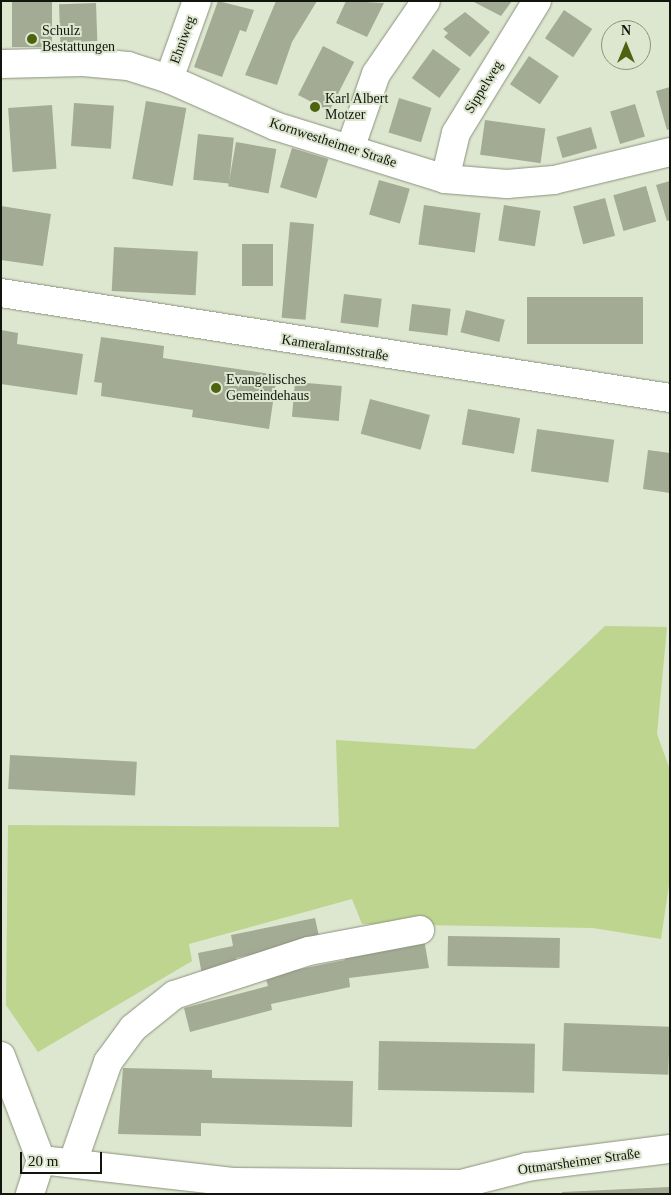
<!DOCTYPE html>
<html>
<head>
<meta charset="utf-8">
<style>
  body { margin:0 }
  #map { position:relative; width:671px; height:1195px; overflow:hidden; background:#dde6cf; font-family:"Times New Roman",serif }
  div>[style] { position:absolute }
  .green>* { inset:0; background:#bed58f }
  .building>* { inset:0; background:#a3ab95; transform-origin:0 0 }
  .roads { filter:drop-shadow(0 0 1px #8b927e) drop-shadow(0 0 1px #8b927e) }
  .minor>* { height:28px; margin:-14px; padding:0 14px; transform-origin:14px; border-radius:14px; background:#fff }
  .dots>* { width:14px; height:14px; translate:-50% -50%; box-sizing:border-box; border:2px solid #dde6cf; border-radius:50% }
  span { translate:-50% -50%; white-space:nowrap; text-align:center; line-height:1.15; -webkit-text-stroke:4px #dde6cf; paint-order:stroke }
  .poi-label { font-size:14px; color:#12150d }
  .left { translate:0 -50%; text-align:left }
  .street-label { font-size:14px; color:#12150d }
  .frame { position:absolute; inset:0; border:2px solid #12150d; pointer-events:none }
  .north { position:absolute; left:601px; top:20px; width:50px; height:50px; box-sizing:border-box; background:#dde6cf; border:1px solid #8c9281; border-radius:50%; rotate:0deg; font-size:14px; font-weight:700; line-height:20px; text-align:center; color:#12150d }
  .north::after { content:''; display:block; margin:auto; width:18px; height:22px; background:#4e630f; clip-path:polygon(50% 0,100% 100%,50% 72%,0 100%) }
  .scale { position:absolute; left:20px; top:1152px; width:82px; height:22px; box-sizing:border-box; border:2px solid #12150d; border-top:0; padding-left:6px; font-size:15px; line-height:18px; white-space:nowrap; color:#12150d; -webkit-text-stroke:4px #dde6cf; paint-order:stroke }
</style>
</head>
<body>
<div id="map">
  <div class="green">
    <i style="clip-path:polygon(605px 626px,667px 627px,657px 734px,670px 770px,670px 878px,661px 939px,593px 928px,362px 924px,352px 899px,189px 944px,192px 961px,38px 1052px,6px 1005px,8px 825px,339px 827px,336px 740px,475px 749px)"></i>
  </div>
  <div class="building">
    <i style="left:12px;top:1px;width:40px;height:46px"></i>
    <i style="clip-path:polygon(218px 1px,254px 10px,246px 32px,240px 30px,222px 77px,194px 67px)"></i>
    <i style="clip-path:polygon(276px 1px,317px 1px,292px 42px,277px 85px,245px 75px)"></i>
    <i style="clip-path:polygon(346px 1px,384px 3px,367px 37px,336px 23px)"></i>
    <i style="clip-path:polygon(472px 1px,512px 1px,501px 16px)"></i>
    <i style="left:96px;top:3px;width:38px;height:37px;rotate:88deg"></i>
    <i style="left:564px;top:10px;width:34px;height:34px;rotate:34deg"></i>
    <i style="clip-path:polygon(465px 12px,490px 32px,470px 57px,444px 37px,448px 33px,443px 29px)"></i>
    <i style="left:323px;top:46px;width:35px;height:55px;rotate:27deg"></i>
    <i style="left:433px;top:49px;width:34px;height:36px;rotate:36deg"></i>
    <i style="left:529px;top:56px;width:36px;height:34px;rotate:34deg"></i>
    <i style="clip-path:polygon(670px 87px,670px 129px,667px 130px,656px 91px)"></i>
    <i style="left:399px;top:98px;width:34px;height:36px;rotate:17deg"></i>
    <i style="left:146px;top:101px;width:41px;height:79px;rotate:10deg"></i>
    <i style="left:74px;top:103px;width:40px;height:43px;rotate:4deg"></i>
    <i style="left:635px;top:104px;width:34px;height:26px;rotate:73deg"></i>
    <i style="left:52px;top:105px;width:64px;height:44px;rotate:86deg"></i>
    <i style="left:485px;top:120px;width:61px;height:35px;rotate:8deg"></i>
    <i style="left:591px;top:127px;width:22px;height:36px;rotate:74deg"></i>
    <i style="left:198px;top:134px;width:36px;height:46px;rotate:6deg"></i>
    <i style="left:236px;top:142px;width:41px;height:45px;rotate:10deg"></i>
    <i style="left:292px;top:148px;width:38px;height:41px;rotate:17deg"></i>
    <i style="left:379px;top:180px;width:32px;height:36px;rotate:16deg"></i>
    <i style="clip-path:polygon(670px 181px,670px 220px,667px 221px,656px 185px)"></i>
    <i style="left:646px;top:186px;width:37px;height:34px;rotate:74deg"></i>
    <i style="left:605px;top:198px;width:39px;height:33px;rotate:75deg"></i>
    <i style="left:424px;top:205px;width:57px;height:40px;rotate:8deg"></i>
    <i style="left:504px;top:205px;width:37px;height:36px;rotate:9deg"></i>
    <i style="clip-path:polygon(1px 206px,51px 214px,43px 266px,1px 260px)"></i>
    <i style="left:290px;top:222px;width:24px;height:96px;rotate:5deg"></i>
    <i style="left:242px;top:244px;width:31px;height:42px"></i>
    <i style="left:114px;top:247px;width:84px;height:44px;rotate:3deg"></i>
    <i style="left:344px;top:294px;width:38px;height:29px;rotate:7deg"></i>
    <i style="left:643px;top:297px;width:47px;height:116px;rotate:90deg"></i>
    <i style="left:412px;top:304px;width:39px;height:27px;rotate:7deg"></i>
    <i style="left:466px;top:310px;width:40px;height:23px;rotate:14deg"></i>
    <i style="clip-path:polygon(1px 330px,18px 333px,17px 344px,83px 354px,77px 395px,1px 384px)"></i>
    <i style="clip-path:polygon(101px 337px,164px 346px,163px 358px,277px 375px,269px 429px,192px 417px,193px 410px,101px 396px,102px 383px,94px 382px)"></i>
    <i style="left:295px;top:382px;width:47px;height:35px;rotate:5deg"></i>
    <i style="left:370px;top:399px;width:62px;height:36px;rotate:15deg"></i>
    <i style="left:468px;top:409px;width:53px;height:36px;rotate:10deg"></i>
    <i style="left:537px;top:429px;width:78px;height:43px;rotate:8deg"></i>
    <i style="clip-path:polygon(648px 450px,670px 453px,670px 493px,643px 489px)"></i>
    <i style="left:10px;top:755px;width:127px;height:34px;rotate:3deg"></i>
    <i style="clip-path:polygon(315px 918px,320px 941px,236px 958px,237px 968px,202px 975px,198px 953px,233px 946px,231px 935px)"></i>
    <i style="left:448px;top:936px;width:112px;height:30px;rotate:1deg"></i>
    <i style="clip-path:polygon(424px 939px,429px 968px,349px 978px,350px 987px,271px 1004px,272px 1010px,190px 1032px,184px 1008px,268px 986px,265px 976px,345px 960px,344px 951px)"></i>
    <i style="left:564px;top:1023px;width:106px;height:48px;rotate:2deg"></i>
    <i style="left:379px;top:1041px;width:156px;height:49px;rotate:1deg"></i>
    <i style="clip-path:polygon(123px 1068px,212px 1070px,212px 1078px,353px 1081px,352px 1127px,201px 1123px,201px 1136px,118px 1134px)"></i>
    <i style="clip-path:polygon(670px 1187px,670px 1194px,562px 1194px,562px 1192px)"></i>
  </div>
  <div class="roads">
    <div class="minor">
      <i style="left:1px;top:64px;width:82px;rotate:-1.4deg"></i>
      <i style="left:83px;top:62px;width:45px;rotate:5.1deg"></i>
      <i style="left:128px;top:66px;width:43px;rotate:17.6deg"></i>
      <i style="left:169px;top:79px;width:116px;rotate:23.9deg"></i>
      <i style="left:275px;top:126px;width:178px;rotate:17.3deg"></i>
      <i style="left:445px;top:179px;width:62px;rotate:4.6deg"></i>
      <i style="left:507px;top:184px;width:47px;rotate:-4.9deg"></i>
      <i style="left:554px;top:180px;width:119px;rotate:-13.6deg"></i>
      <i style="left:169px;top:79px;width:83px;rotate:-70.3deg"></i>
      <i style="left:350px;top:149px;width:79px;rotate:-70.9deg"></i>
      <i style="left:376px;top:74px;width:88px;rotate:-55.6deg"></i>
      <i style="left:445px;top:179px;width:47px;rotate:-76.6deg"></i>
      <i style="left:456px;top:133px;width:155px;rotate:-58.5deg"></i>
      <i style="left:1px;top:293px;width:677px;rotate:8.92deg"></i>
      <i style="left:1px;top:1056px;width:111px;rotate:69deg"></i>
      <i style="left:41px;top:1160px;width:36px;rotate:108deg"></i>
      <i style="left:41px;top:1160px;width:195px;rotate:6.5deg"></i>
      <i style="left:235px;top:1182px;width:226px;rotate:0.5deg"></i>
      <i style="left:461px;top:1184px;width:68px;rotate:-14.4deg"></i>
      <i style="left:527px;top:1167px;width:144px;rotate:-7.2deg"></i>
      <i style="left:73px;top:1162px;width:106px;rotate:-70.7deg"></i>
      <i style="left:108px;top:1062px;width:42px;rotate:-53.7deg"></i>
      <i style="left:133px;top:1028px;width:53px;rotate:-38.8deg"></i>
      <i style="left:174px;top:995px;width:142px;rotate:-18.1deg"></i>
      <i style="left:309px;top:951px;width:113px;rotate:-10.7deg"></i>
    </div>
  </div>
  <div class="dots">
    <i style="left:32px;top:39px;background:#4e630f"></i>
    <i style="left:315px;top:107px;background:#4e630f"></i>
    <i style="left:216px;top:388px;background:#4e630f"></i>
  </div>
  <div class="poi-label">
    <span class="left" style="left:42px;top:39px">Schulz<br>Bestattungen</span>
    <span class="left" style="left:325px;top:107px">Karl Albert<br>Motzer</span>
    <span class="left" style="left:226px;top:388px">Evangelisches<br>Gemeindehaus</span>
  </div>
  <div class="street-label">
    <span style="left:183px;top:40px;rotate:-70deg">Ehniweg</span>
    <span style="left:484px;top:87px;rotate:-58deg">Sippelweg</span>
    <span style="left:333px;top:143px;rotate:18deg">Kornwestheimer Straße</span>
    <span style="left:335px;top:348px;rotate:9deg">Kameralamtsstraße</span>
    <span style="left:579px;top:1162px;rotate:-8deg">Ottmarsheimer Straße</span>
  </div>
  <div class="frame"></div>
  <div class="north">N</div>
  <div class="scale">20 m</div>
</div>
</body>
</html>
